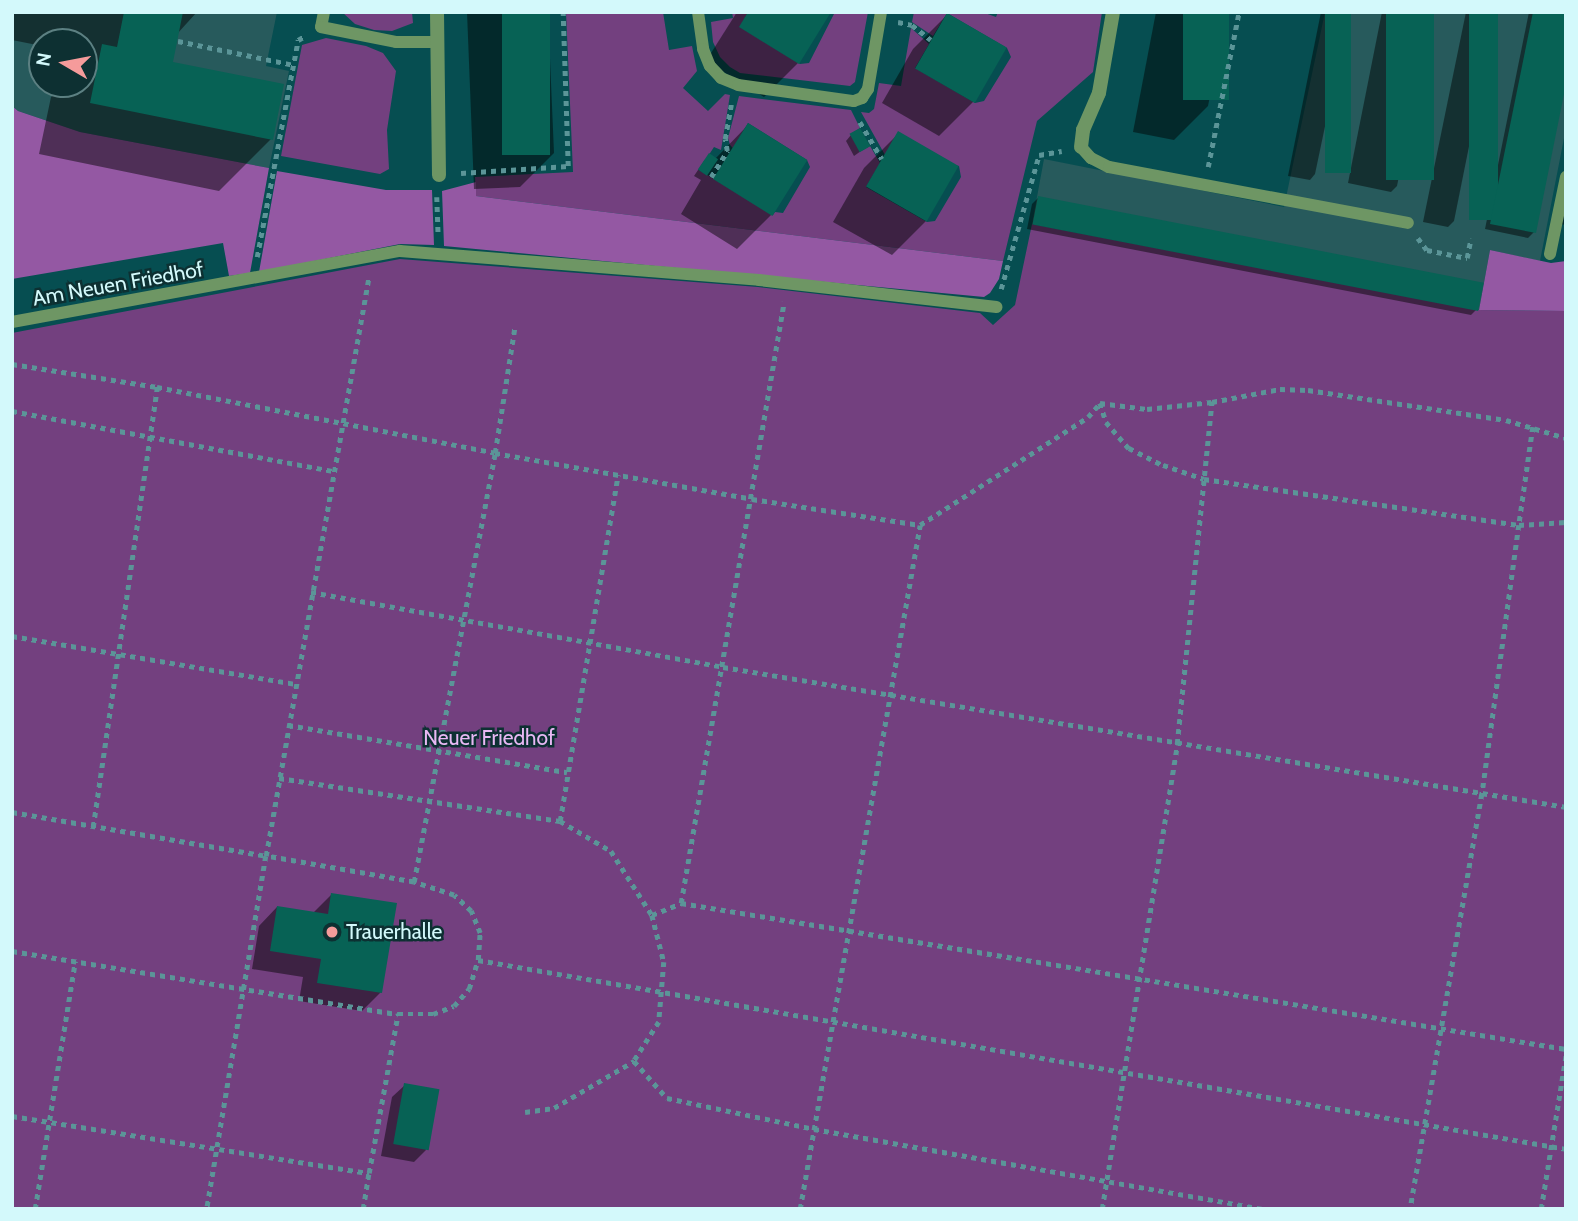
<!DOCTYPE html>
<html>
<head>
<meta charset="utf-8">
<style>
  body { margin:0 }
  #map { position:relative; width:1578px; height:1221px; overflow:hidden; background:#064e51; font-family:Cabin,sans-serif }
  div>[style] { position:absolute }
  .built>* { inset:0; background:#275a5c }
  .green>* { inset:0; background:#73407f }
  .forest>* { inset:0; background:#9458a3 }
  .shadow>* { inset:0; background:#0007 }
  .building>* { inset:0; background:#076255; transform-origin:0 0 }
  .path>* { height:4.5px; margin-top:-2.25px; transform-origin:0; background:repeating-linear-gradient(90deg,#5b9598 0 5px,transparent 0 10px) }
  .lane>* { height:12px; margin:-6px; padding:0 6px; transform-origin:6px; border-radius:6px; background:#6e9664 }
  .street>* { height:14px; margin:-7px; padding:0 7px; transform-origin:7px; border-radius:7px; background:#6e9664 }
  .dots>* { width:19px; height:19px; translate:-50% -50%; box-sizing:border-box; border:4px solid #0d3032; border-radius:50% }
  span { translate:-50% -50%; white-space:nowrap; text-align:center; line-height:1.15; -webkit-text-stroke:5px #0d3032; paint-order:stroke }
  .street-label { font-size:21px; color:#d3f9fb }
  .park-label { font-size:21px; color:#e8b8f4 }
  .poi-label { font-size:21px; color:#d3f9fb }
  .left { translate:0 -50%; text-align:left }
  .frame { position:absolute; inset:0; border:14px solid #d3f9fb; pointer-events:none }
  .north { position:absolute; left:28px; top:28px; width:70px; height:70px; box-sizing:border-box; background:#0d3032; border:2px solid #5c8082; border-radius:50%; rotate:280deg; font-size:19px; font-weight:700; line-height:28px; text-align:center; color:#d3f9fb }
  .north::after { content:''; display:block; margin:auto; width:24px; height:32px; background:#f59b9b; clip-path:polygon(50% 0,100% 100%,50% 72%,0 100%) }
</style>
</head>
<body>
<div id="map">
  <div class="built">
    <i style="clip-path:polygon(evenodd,12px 12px,277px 12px,266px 66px,289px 71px,269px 168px,80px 132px,18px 111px,12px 106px,12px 12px,42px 42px,84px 42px,84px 84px,42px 84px,42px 42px)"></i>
    <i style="clip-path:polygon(1325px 12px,1566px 12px,1566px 128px,1540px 261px,1490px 250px,1479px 310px,1032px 224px,1044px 159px,1284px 207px)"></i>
  </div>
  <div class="green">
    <i style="clip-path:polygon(342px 12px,412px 12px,413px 23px,392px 31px,374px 30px,355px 24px)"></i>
    <i style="clip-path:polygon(566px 12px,663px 12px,669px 50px,692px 46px,697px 71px,683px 88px,708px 111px,725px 94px,730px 95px,721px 150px,714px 147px,699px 170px,773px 215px,775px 212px,783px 213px,810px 167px,807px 160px,748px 123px,733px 148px,730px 145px,728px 138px,739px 96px,851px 110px,860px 128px,851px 134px,861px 151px,870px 146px,880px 163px,866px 187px,927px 222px,935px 221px,961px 177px,959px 166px,885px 155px,861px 112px,869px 113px,874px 109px,879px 83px,901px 86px,911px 28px,929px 44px,915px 68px,975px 103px,984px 101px,1011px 57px,1007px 48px,947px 13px,933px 36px,912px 22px,914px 12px,982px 12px,996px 17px,998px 12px,1102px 12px,1093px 72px,1037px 121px,1003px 261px,476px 196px,475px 177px,573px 172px)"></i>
    <i style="clip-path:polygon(732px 12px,748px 12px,740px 27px,800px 64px,809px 63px,835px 12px,868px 12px,855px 82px,850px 86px,740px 73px,730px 67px,720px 57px,713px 42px,711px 22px,733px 18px)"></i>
    <i style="clip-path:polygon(326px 38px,366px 46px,383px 53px,396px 71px,387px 130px,389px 169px,380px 174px,281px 156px,302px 45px)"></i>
    <i style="clip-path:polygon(1032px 224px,1478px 310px,1566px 311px,1566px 1209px,12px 1209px,12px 333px,400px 259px,758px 287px,980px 313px,993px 325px,1015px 305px)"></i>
  </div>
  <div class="forest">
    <i style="clip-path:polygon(12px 106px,18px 111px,80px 132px,269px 168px,250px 273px,229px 276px,223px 243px,12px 279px)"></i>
    <i style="clip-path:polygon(277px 171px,386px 190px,432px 190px,434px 245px,400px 244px,259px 272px)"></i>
    <i style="clip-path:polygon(476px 182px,476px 196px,1003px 261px,999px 279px,990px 293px,984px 297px,444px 246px,442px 191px)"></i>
    <i style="clip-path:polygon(1490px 250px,1551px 263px,1566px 261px,1566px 311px,1479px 310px)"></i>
  </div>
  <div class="shadow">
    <i style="clip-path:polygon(12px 12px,197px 12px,177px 34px,171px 63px,271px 139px,219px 191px,39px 154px,51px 97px,64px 84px,84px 84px,84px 42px,42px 42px,42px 46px,12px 40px)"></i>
    <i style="clip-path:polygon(467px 12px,548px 12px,554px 153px,520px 187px,474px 189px)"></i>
    <i style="clip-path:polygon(737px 12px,829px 12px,798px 63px,764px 97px,706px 61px)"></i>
    <i style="clip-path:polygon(1156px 12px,1227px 12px,1208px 106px,1174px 140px,1133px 132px)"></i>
    <i style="clip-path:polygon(1321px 12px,1349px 12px,1315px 174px,1310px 180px,1288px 176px)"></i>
    <i style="clip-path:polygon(1382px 12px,1432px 12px,1397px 186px,1391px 192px,1348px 183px)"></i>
    <i style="clip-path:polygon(1466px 12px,1496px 12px,1454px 221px,1448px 227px,1423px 222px)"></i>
    <i style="clip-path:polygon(1529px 12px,1566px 12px,1534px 232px,1528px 238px,1485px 229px)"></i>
    <i style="clip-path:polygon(947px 15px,1005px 49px,973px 102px,939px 136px,882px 103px,913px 49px)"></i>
    <i style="clip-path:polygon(748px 125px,772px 214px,737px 249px,681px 214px,701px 180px,694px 176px,704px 161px,709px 156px,715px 159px)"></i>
    <i style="clip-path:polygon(899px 133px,926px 221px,892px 255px,833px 222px,864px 168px)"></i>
    <i style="clip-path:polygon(851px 135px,868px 146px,854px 156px,846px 141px)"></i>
    <i style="clip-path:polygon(1038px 198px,1477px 309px,1471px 315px,1027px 229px,1032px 204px)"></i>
    <i style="clip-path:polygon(1566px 198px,1566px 225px,1560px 224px)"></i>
    <i style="clip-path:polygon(331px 895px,381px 992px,362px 1011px,299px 1001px,303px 977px,252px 969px,259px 926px,277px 907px,313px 913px)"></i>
    <i style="clip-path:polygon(405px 1085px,426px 1150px,414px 1162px,381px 1156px,392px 1097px)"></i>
  </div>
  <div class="building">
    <i style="clip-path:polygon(124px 12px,183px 12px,173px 62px,284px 84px,273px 140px,90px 103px,102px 44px,117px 47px)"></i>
    <i style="left:502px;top:12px;width:48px;height:143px"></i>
    <i style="clip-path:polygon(748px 12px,831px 12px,799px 64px,739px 27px)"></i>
    <i style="left:1183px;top:12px;width:46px;height:88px"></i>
    <i style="left:1325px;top:12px;width:26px;height:161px"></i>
    <i style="left:1386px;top:12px;width:48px;height:168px"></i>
    <i style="left:1469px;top:12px;width:29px;height:208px"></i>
    <i style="clip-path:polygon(1533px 12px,1566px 12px,1566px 84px,1536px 233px,1490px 224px)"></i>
    <i style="left:947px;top:13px;width:69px;height:64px;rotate:30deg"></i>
    <i style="left:748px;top:123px;width:70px;height:66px;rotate:32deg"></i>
    <i style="left:860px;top:128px;width:21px;height:12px;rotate:61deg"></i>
    <i style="left:898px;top:131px;width:70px;height:64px;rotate:30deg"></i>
    <i style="left:709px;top:153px;width:11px;height:20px;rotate:34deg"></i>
    <i style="left:1038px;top:196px;width:454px;height:29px;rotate:11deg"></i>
    <i style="clip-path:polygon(331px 893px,397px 903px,382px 993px,317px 983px,321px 959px,270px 951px,277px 906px,328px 914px)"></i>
    <i style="left:404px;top:1083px;width:36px;height:62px;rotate:10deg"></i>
  </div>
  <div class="path">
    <i style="left:898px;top:22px;width:14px;rotate:12deg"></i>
    <i style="left:912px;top:25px;width:24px;rotate:38deg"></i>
    <i style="left:178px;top:41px;width:118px;rotate:11.7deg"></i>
    <i style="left:860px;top:122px;width:43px;rotate:59.3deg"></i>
    <i style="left:1208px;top:167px;width:158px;rotate:-78.7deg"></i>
    <i style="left:461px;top:173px;width:107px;rotate:-3.7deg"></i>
    <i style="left:568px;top:166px;width:154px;rotate:-91.9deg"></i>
    <i style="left:711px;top:177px;width:31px;rotate:-58deg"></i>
    <i style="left:727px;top:151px;width:12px;rotate:-99deg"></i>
    <i style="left:725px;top:139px;width:35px;rotate:-80deg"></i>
    <i style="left:437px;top:197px;width:36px;rotate:88deg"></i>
    <i style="left:1418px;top:238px;width:15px;rotate:53deg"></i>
    <i style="left:1427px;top:250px;width:41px;rotate:11.3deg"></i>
    <i style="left:1467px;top:258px;width:20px;rotate:-79deg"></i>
    <i style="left:257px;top:257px;width:221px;rotate:-79.3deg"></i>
    <i style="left:298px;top:40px;width:8px;rotate:-30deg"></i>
    <i style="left:1001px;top:289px;width:139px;rotate:-74.2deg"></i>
    <i style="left:1039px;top:155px;width:23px;rotate:-10deg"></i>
    <i style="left:12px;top:364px;width:147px;rotate:9deg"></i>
    <i style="left:157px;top:387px;width:344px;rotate:11deg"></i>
    <i style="left:495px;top:453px;width:261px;rotate:10.1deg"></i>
    <i style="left:752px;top:499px;width:170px;rotate:8.8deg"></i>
    <i style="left:1100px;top:403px;width:20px;rotate:72deg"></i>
    <i style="left:1106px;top:422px;width:35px;rotate:49deg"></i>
    <i style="left:1129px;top:448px;width:38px;rotate:27deg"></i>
    <i style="left:1163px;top:465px;width:43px;rotate:18.9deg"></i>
    <i style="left:1204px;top:479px;width:318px;rotate:8.3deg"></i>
    <i style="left:1519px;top:525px;width:272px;rotate:97.8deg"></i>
    <i style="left:1482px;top:794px;width:421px;rotate:99.8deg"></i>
    <i style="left:12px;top:411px;width:327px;rotate:10.6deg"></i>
    <i style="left:1533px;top:427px;width:99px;rotate:98.1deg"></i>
    <i style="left:1519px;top:525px;width:47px;rotate:-3.7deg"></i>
    <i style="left:311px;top:592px;width:419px;rotate:10.3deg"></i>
    <i style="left:723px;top:667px;width:855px;rotate:9.43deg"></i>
    <i style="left:12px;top:636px;width:287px;rotate:9.6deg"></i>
    <i style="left:288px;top:725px;width:283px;rotate:9.6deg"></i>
    <i style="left:279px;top:778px;width:284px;rotate:8.7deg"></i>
    <i style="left:560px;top:821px;width:59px;rotate:30.5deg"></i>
    <i style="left:611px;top:851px;width:76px;rotate:57.4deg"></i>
    <i style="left:652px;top:915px;width:49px;rotate:75.7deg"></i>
    <i style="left:664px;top:962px;width:60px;rotate:94.8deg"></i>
    <i style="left:659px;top:1022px;width:46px;rotate:122.7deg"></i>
    <i style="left:634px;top:1061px;width:50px;rotate:48.3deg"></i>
    <i style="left:667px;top:1098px;width:150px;rotate:11.9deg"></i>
    <i style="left:814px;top:1129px;width:457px;rotate:10.1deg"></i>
    <i style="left:12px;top:812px;width:258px;rotate:9.8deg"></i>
    <i style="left:266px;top:856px;width:358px;rotate:99.5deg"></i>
    <i style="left:560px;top:821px;width:351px;rotate:-80.5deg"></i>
    <i style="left:93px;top:827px;width:445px;rotate:-81.7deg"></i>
    <i style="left:414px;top:882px;width:437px;rotate:-79.3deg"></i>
    <i style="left:495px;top:453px;width:129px;rotate:-81.1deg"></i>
    <i style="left:681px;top:903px;width:897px;rotate:9.37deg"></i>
    <i style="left:652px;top:915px;width:31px;rotate:-22deg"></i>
    <i style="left:681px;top:903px;width:610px;rotate:-80.28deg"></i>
    <i style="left:12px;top:951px;width:391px;rotate:9.3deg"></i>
    <i style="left:398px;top:1014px;width:35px"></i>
    <i style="left:433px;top:1014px;width:22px;rotate:-21deg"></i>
    <i style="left:454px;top:1006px;width:23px;rotate:-49deg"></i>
    <i style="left:469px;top:989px;width:30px;rotate:-73deg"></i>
    <i style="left:478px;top:960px;width:27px;rotate:-86deg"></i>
    <i style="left:480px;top:933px;width:24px;rotate:-112deg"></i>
    <i style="left:471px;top:911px;width:23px;rotate:-137deg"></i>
    <i style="left:454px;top:895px;width:42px;rotate:-162deg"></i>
    <i style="left:414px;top:882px;width:150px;rotate:-170deg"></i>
    <i style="left:266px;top:856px;width:589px;rotate:-79.93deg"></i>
    <i style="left:478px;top:960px;width:1104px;rotate:9.85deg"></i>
    <i style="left:525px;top:1112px;width:29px;rotate:-8deg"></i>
    <i style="left:554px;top:1108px;width:93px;rotate:-30.4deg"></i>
    <i style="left:12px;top:1116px;width:362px;rotate:9.1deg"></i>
    <i style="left:369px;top:1173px;width:162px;rotate:-79.7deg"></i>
    <i style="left:35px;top:1209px;width:251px;rotate:-80.8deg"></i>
    <i style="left:363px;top:1209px;width:36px;rotate:-81deg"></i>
    <i style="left:800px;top:1209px;width:694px;rotate:-80.05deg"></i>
    <i style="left:920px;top:525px;width:200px;rotate:-32.7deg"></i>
    <i style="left:1088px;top:417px;width:18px;rotate:-49deg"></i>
    <i style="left:1100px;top:403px;width:47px;rotate:7.3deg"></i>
    <i style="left:1147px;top:409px;width:65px;rotate:-6.1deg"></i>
    <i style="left:1212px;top:402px;width:69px;rotate:-10.8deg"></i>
    <i style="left:1280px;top:389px;width:28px;rotate:2deg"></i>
    <i style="left:1308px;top:390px;width:200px;rotate:8.6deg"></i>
    <i style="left:1506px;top:420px;width:63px;rotate:16.7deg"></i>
    <i style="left:1102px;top:1209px;width:471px;rotate:-80.8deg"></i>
    <i style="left:1177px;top:744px;width:344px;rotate:-84.2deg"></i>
    <i style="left:1541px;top:1209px;width:156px;rotate:-80.8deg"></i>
  </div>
  <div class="lane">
    <i style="left:324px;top:12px;width:15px;rotate:101deg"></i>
    <i style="left:321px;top:27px;width:76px;rotate:11.3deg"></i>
    <i style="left:396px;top:42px;width:41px"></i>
    <i style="left:698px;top:12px;width:37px;rotate:82deg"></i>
    <i style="left:703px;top:49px;width:18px;rotate:68deg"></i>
    <i style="left:710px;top:66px;width:16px;rotate:47deg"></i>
    <i style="left:721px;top:78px;width:18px;rotate:22deg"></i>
    <i style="left:738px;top:85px;width:117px;rotate:7.9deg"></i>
    <i style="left:854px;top:101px;width:9px;rotate:-21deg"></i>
    <i style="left:862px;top:98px;width:11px;rotate:-56deg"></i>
    <i style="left:868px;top:89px;width:78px;rotate:-80.4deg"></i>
    <i style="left:1081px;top:147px;width:15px;rotate:48deg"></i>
    <i style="left:1091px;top:158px;width:20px;rotate:27deg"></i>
    <i style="left:1109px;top:167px;width:304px;rotate:10.6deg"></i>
    <i style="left:1550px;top:254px;width:79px;rotate:-78.3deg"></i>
    <i style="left:12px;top:322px;width:394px;rotate:-10.4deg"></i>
    <i style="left:400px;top:251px;width:360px;rotate:4.6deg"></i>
    <i style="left:759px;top:280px;width:239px;rotate:6.5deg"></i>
  </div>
  <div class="street">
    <i style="left:437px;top:12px;width:163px;rotate:89.3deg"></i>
    <i style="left:1081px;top:147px;width:17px;rotate:-83deg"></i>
    <i style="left:1083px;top:130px;width:40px;rotate:-66.6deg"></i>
    <i style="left:1099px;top:93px;width:82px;rotate:-80.2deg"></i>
  </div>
  <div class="dots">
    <i style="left:332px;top:932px;background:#f59b9b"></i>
  </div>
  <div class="street-label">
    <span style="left:118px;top:284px;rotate:-10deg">Am Neuen Friedhof</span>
  </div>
  <div class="park-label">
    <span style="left:489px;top:738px">Neuer Friedhof</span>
  </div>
  <div class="poi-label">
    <span class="left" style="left:346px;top:932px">Trauerhalle</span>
  </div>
  <div class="frame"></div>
  <div class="north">N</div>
</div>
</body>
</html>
